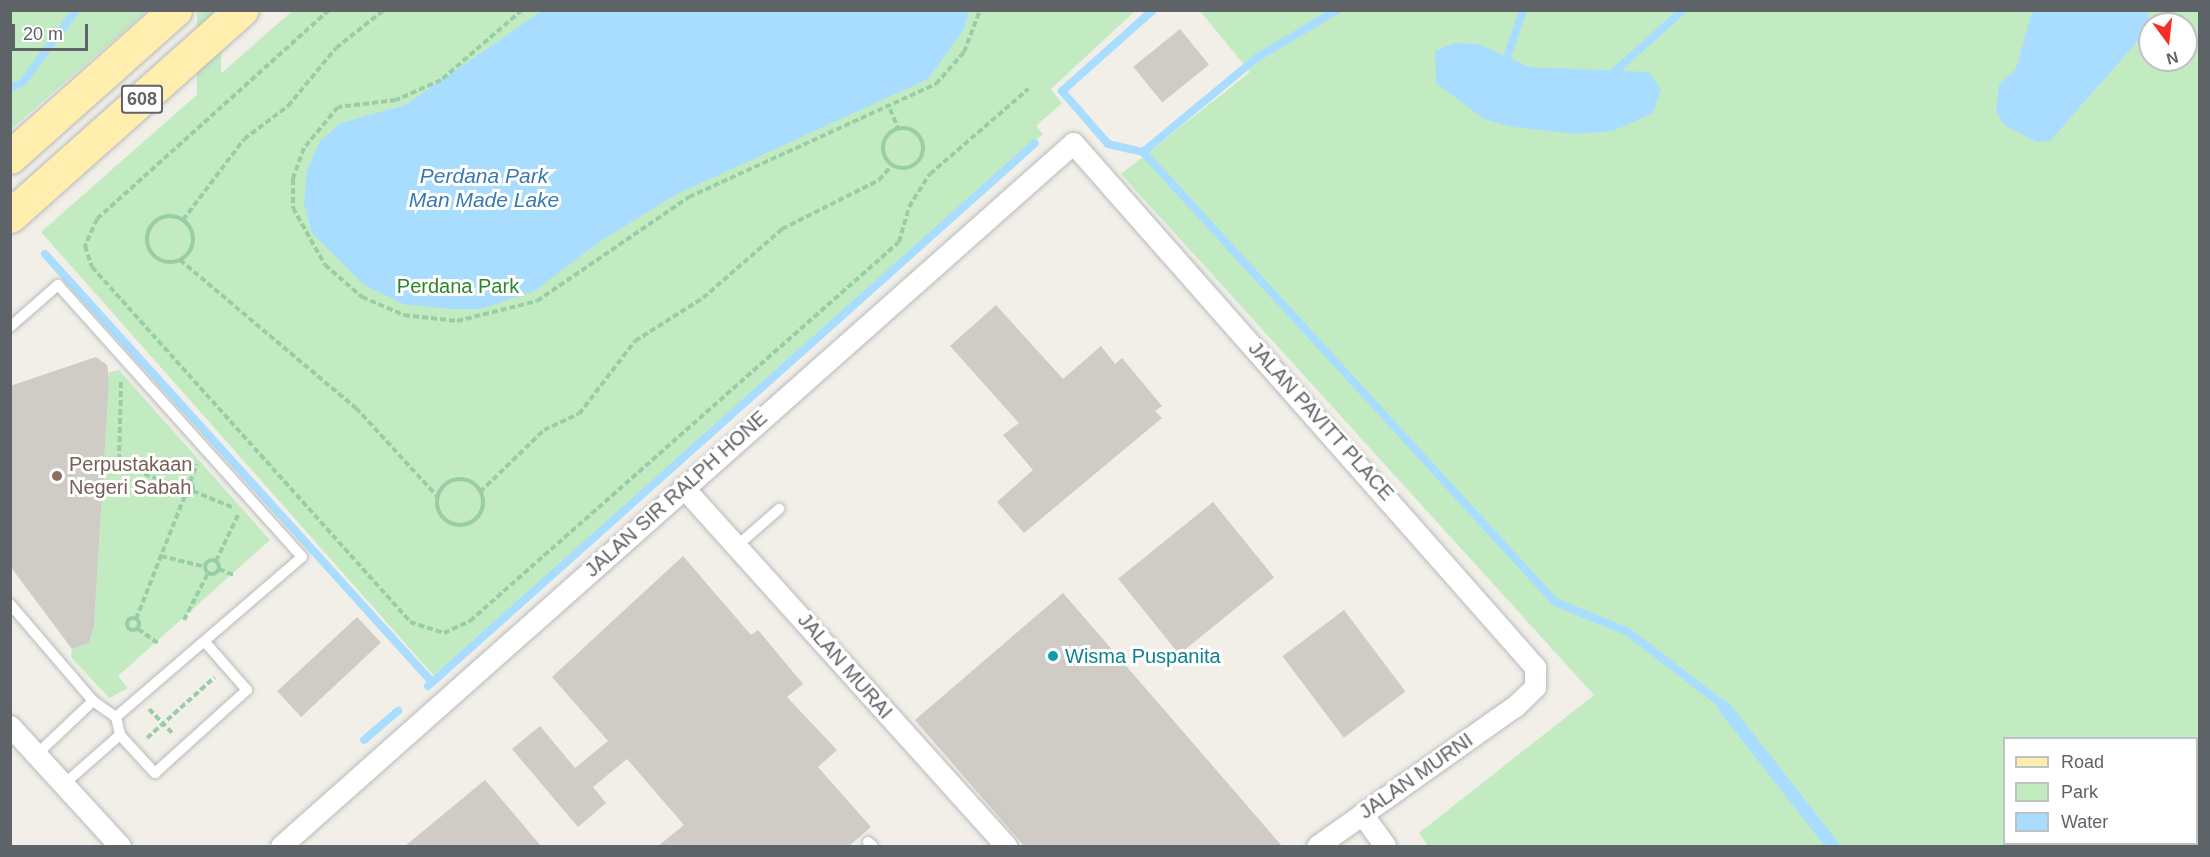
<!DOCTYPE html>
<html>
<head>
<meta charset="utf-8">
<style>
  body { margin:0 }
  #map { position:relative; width:2210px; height:857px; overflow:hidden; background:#f1efe7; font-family:Arial,sans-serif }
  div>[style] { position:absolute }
  .green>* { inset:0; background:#c3ebc2; transform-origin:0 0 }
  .water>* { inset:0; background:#a9ddff; transform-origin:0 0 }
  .stream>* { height:8px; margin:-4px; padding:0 4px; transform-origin:4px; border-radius:4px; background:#a9ddff }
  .building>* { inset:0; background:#cfcbc5; transform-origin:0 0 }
  .path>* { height:4px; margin-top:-2px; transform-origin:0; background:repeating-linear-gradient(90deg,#99cda6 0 6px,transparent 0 9px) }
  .path>.ring { margin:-2px; padding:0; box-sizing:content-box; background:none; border:4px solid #99cda6; border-radius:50% }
  .roads { filter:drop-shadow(0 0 2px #b7babe) drop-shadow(0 0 2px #b7babe) }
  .lane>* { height:10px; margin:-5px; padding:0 5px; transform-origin:5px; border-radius:5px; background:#fff }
  .street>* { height:21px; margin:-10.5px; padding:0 10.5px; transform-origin:10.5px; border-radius:10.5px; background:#fff }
  .primary>* { height:33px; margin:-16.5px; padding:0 16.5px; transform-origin:16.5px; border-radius:16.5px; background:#ffeeae }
  .dots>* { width:16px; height:16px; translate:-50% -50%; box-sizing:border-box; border:3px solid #fff; border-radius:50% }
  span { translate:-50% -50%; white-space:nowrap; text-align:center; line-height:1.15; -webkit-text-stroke:6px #fff; paint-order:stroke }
  .shield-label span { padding:2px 4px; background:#fff; border:2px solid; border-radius:4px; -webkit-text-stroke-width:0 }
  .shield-label { font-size:18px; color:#5e6368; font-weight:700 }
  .park-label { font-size:20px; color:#2e872e }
  .street-label { font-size:20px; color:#5e6368 }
  .education-label { font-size:20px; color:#785e54 }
  .left { translate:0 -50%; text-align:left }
  .culture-label { font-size:20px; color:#0d838f }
  .water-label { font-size:21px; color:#397ab2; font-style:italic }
  .frame { position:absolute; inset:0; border:12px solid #5e6368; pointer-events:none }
  .legend { position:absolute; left:2003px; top:737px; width:195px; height:108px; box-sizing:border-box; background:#fff; border:2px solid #bfc1c3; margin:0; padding:8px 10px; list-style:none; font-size:18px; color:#5e6368 }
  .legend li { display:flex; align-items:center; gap:12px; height:30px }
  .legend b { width:30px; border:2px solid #bfc1c3 }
  .north { position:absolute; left:2138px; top:12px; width:60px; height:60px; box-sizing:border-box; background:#fff; border:2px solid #bfc1c3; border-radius:50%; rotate:165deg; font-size:16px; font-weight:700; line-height:24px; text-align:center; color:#5e6368 }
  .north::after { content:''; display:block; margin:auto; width:21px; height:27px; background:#f82d26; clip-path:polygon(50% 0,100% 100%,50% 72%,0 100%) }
  .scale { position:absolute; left:12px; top:24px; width:76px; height:27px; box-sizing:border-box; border:3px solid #5e6368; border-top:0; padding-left:8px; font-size:18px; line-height:21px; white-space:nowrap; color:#5e6368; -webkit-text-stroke:4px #fff; paint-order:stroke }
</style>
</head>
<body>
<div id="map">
  <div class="green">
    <i style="clip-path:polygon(10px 11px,11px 10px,147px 11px,11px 129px)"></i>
    <i style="left:197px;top:11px;width:24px;height:250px"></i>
    <i style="clip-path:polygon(292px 11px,1135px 11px,1051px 89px,1062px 103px,1036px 126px,1043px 134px,435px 677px,41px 232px)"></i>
    <i style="clip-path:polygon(evenodd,1200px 11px,2199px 11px,2199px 846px,1428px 846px,1419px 833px,1594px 695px,1121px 174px,1250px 72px,1200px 11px,2150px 24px,2186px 24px,2186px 60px,2150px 60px,2150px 24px,1200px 11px,2004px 738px,2196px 738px,2196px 844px,2004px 844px,2004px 738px)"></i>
    <i style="clip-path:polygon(119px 370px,270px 540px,118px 676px,128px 688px,109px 698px,71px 657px,72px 649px,89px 643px,94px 626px,109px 372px)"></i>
  </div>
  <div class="water">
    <i style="clip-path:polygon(542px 11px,542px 10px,969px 11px,963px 31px,928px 79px,677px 194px,599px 242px,536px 290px,481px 309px,450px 309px,404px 304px,364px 285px,312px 233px,304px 204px,307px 170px,320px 141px,341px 123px,405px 105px)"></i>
    <i style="clip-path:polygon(2032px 11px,2147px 11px,2150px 27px,2050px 141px,2037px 142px,2004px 125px,1996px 112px,1999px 84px,2016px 69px)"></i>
    <i style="clip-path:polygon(1454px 43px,1479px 44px,1529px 67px,1649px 72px,1661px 89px,1653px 113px,1613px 131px,1575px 134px,1513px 127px,1484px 119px,1436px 83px,1435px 51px)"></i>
    <i style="left:1727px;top:700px;width:185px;height:13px;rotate:52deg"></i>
    <i style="clip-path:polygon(2197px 762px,2199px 846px,2138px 844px,2196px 844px)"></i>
  </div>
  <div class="stream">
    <i style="left:1153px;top:10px;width:122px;rotate:138.3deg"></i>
    <i style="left:1062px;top:91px;width:70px;rotate:49deg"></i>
    <i style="left:1108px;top:144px;width:36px;rotate:13deg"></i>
    <i style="left:1143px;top:152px;width:610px;rotate:47.52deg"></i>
    <i style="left:1555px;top:602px;width:79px;rotate:22.3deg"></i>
    <i style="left:1628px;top:632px;width:120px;rotate:37.5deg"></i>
    <i style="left:1507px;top:57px;width:50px;rotate:-71.2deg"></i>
    <i style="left:1614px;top:72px;width:93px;rotate:-41.9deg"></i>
    <i style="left:10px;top:88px;width:14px;rotate:-25deg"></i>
    <i style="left:23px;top:82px;width:89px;rotate:-53.6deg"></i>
    <i style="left:1143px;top:152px;width:149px;rotate:-39.6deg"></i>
    <i style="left:1258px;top:57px;width:92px;rotate:-30.7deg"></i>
    <i style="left:45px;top:254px;width:577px;rotate:47.88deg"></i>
    <i style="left:428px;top:686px;width:814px;rotate:-41.81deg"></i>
    <i style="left:364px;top:740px;width:45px;rotate:-40.5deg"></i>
  </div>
  <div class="building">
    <i style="left:1180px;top:29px;width:46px;height:60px;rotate:51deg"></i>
    <i style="clip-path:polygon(996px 305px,1063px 379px,1101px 346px,1115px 364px,1122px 358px,1162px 406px,1155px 411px,1162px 418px,1024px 533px,997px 502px,1033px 470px,1003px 435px,1019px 423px,950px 346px)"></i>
    <i style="clip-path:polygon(96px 357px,107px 365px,109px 379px,94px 626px,89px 643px,72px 649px,10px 566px,10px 386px)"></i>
    <i style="left:1213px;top:502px;width:97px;height:122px;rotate:51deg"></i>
    <i style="clip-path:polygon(683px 556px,751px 635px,758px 630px,803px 684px,787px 697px,837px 750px,818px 767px,871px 827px,849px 846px,658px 846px,684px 825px,627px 759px,593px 787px,606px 803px,578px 827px,512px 749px,540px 726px,575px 768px,608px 741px,552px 677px)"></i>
    <i style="clip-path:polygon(1063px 593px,1282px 846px,1024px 846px,915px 720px)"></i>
    <i style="left:1344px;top:610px;width:102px;height:77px;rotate:53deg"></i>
    <i style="left:357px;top:617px;width:35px;height:109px;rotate:47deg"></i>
    <i style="clip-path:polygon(485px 780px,541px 846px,405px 846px)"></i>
  </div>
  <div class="path">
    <i style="left:329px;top:10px;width:312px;rotate:138deg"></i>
    <i style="left:97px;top:219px;width:30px;rotate:114deg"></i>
    <i style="left:85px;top:246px;width:22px;rotate:72deg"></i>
    <i style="left:92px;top:267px;width:477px;rotate:48.1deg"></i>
    <i style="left:410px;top:622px;width:36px;rotate:18deg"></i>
    <i style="left:444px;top:633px;width:29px;rotate:-25deg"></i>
    <i style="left:470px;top:621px;width:572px;rotate:-41.46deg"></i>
    <i style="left:899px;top:242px;width:36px;rotate:-74deg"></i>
    <i style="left:909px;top:207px;width:39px;rotate:-58deg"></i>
    <i style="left:930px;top:174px;width:130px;rotate:-40.9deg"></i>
    <i style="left:522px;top:10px;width:107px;rotate:139.2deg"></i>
    <i style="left:441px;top:80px;width:49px;rotate:156deg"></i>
    <i style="left:396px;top:100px;width:58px;rotate:173.1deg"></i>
    <i style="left:338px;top:107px;width:53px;rotate:129.7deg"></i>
    <i style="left:304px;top:148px;width:33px;rotate:110deg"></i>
    <i style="left:293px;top:179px;width:29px;rotate:90deg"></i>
    <i style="left:293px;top:208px;width:65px;rotate:60.7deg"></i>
    <i style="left:325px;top:265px;width:49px;rotate:40.9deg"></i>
    <i style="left:362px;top:297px;width:46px;rotate:23.2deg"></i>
    <i style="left:404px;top:315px;width:53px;rotate:6.5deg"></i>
    <i style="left:457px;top:321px;width:82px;rotate:-14deg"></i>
    <i style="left:537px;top:301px;width:184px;rotate:-34.4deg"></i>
    <i style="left:689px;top:197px;width:272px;rotate:-24.6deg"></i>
    <i style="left:936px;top:84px;width:43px;rotate:-48.8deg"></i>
    <i style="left:964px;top:52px;width:45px;rotate:-69.1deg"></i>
    <i style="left:890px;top:109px;width:21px;rotate:67deg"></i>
    <i class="ring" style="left:883px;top:128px;width:36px;height:36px"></i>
    <i class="ring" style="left:147px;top:216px;width:42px;height:42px"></i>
    <i style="left:183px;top:220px;width:101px;rotate:-53deg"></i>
    <i style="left:244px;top:139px;width:55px;rotate:-36.9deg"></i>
    <i style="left:288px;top:106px;width:75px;rotate:-50.4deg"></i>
    <i style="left:336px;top:48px;width:61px;rotate:-38.4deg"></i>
    <i style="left:180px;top:260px;width:230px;rotate:40.1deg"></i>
    <i style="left:356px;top:408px;width:120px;rotate:47.4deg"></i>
    <i style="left:121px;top:382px;width:82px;rotate:91.4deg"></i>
    <i style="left:119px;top:464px;width:64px;rotate:21deg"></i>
    <i class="ring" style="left:437px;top:479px;width:42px;height:42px"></i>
    <i class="ring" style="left:179px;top:481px;width:10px;height:10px"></i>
    <i style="left:190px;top:482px;width:19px;rotate:-69deg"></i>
    <i style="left:193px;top:491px;width:44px;rotate:22.5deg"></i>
    <i style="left:480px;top:492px;width:89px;rotate:-44.1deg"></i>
    <i style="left:544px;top:430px;width:38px;rotate:-25deg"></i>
    <i style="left:579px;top:414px;width:92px;rotate:-52.5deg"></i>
    <i style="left:635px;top:341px;width:80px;rotate:-32.3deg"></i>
    <i style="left:703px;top:298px;width:105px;rotate:-41.1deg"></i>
    <i style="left:782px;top:229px;width:109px;rotate:-26.8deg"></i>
    <i style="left:879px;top:180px;width:20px;rotate:-49deg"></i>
    <i style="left:161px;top:556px;width:46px;rotate:13.7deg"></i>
    <i class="ring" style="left:205px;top:560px;width:10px;height:10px"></i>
    <i style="left:216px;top:561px;width:53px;rotate:-64.4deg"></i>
    <i style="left:219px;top:569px;width:16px;rotate:22deg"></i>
    <i class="ring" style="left:127px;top:618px;width:8px;height:8px"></i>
    <i style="left:136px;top:619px;width:133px;rotate:-68.4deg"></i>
    <i style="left:184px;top:620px;width:53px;rotate:-62.9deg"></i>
    <i style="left:138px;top:629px;width:24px;rotate:35deg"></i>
    <i style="left:149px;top:709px;width:35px;rotate:46deg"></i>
    <i style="left:147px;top:738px;width:91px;rotate:-41.9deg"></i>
  </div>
  <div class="roads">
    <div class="lane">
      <i style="left:10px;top:327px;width:64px;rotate:-41.2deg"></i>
      <i style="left:58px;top:285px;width:365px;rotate:48.1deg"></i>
      <i style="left:302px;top:557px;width:245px;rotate:139.3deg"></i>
      <i style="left:738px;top:545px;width:55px;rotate:-41.3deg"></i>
      <i style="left:10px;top:604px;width:128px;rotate:49.4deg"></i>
      <i style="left:93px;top:701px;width:28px;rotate:35deg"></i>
      <i style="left:116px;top:717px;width:18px;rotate:77deg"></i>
      <i style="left:120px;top:735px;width:52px;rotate:47.4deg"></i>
      <i style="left:155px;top:773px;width:124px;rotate:-42.1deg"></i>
      <i style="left:247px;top:690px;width:64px;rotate:-131.2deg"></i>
      <i style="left:36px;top:755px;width:79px;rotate:-43.5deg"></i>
      <i style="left:63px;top:785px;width:76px;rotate:-41.3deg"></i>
      <i style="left:868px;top:842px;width:6px;rotate:39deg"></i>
    </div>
    <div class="street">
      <i style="left:683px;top:487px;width:483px;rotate:48deg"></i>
      <i style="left:10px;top:726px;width:163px;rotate:47.5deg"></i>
      <i style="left:1362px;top:814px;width:39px;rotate:54deg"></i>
      <i style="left:281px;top:846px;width:1059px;rotate:-41.59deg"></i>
      <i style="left:1073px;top:143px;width:699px;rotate:48.6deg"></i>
      <i style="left:1535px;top:667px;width:20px;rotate:90deg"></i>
      <i style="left:1535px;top:687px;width:28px;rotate:136deg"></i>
      <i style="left:1515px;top:706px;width:242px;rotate:144.7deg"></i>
    </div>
    <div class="primary">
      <i style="left:10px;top:157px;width:221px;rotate:-41.7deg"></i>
      <i style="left:10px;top:216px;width:310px;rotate:-41.7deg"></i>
    </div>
  </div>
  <div class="dots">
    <i style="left:57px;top:476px;background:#8d6e63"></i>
    <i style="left:1053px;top:656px;background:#0f9aa8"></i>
  </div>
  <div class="shield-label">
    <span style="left:142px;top:99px">608</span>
  </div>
  <div class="park-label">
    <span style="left:458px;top:286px">Perdana Park</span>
  </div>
  <div class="street-label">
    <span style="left:1321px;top:421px;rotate:48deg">JALAN PAVITT PLACE</span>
    <span style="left:676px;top:494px;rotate:-42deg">JALAN SIR RALPH HONE</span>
    <span style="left:845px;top:666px;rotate:49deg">JALAN MURAI</span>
    <span style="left:1416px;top:776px;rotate:-35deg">JALAN MURNI</span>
  </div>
  <div class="education-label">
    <span class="left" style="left:69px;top:476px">Perpustakaan<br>Negeri Sabah</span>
  </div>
  <div class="culture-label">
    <span class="left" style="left:1065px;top:656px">Wisma Puspanita</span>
  </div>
  <div class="water-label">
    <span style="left:484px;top:188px">Perdana Park<br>Man Made Lake</span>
  </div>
  <div class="frame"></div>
  <ul class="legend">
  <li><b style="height:8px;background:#ffeeae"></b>Road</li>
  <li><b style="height:16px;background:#c3ebc2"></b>Park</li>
  <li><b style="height:16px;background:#a9ddff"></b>Water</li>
  </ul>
  <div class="north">N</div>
  <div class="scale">20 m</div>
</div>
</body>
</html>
